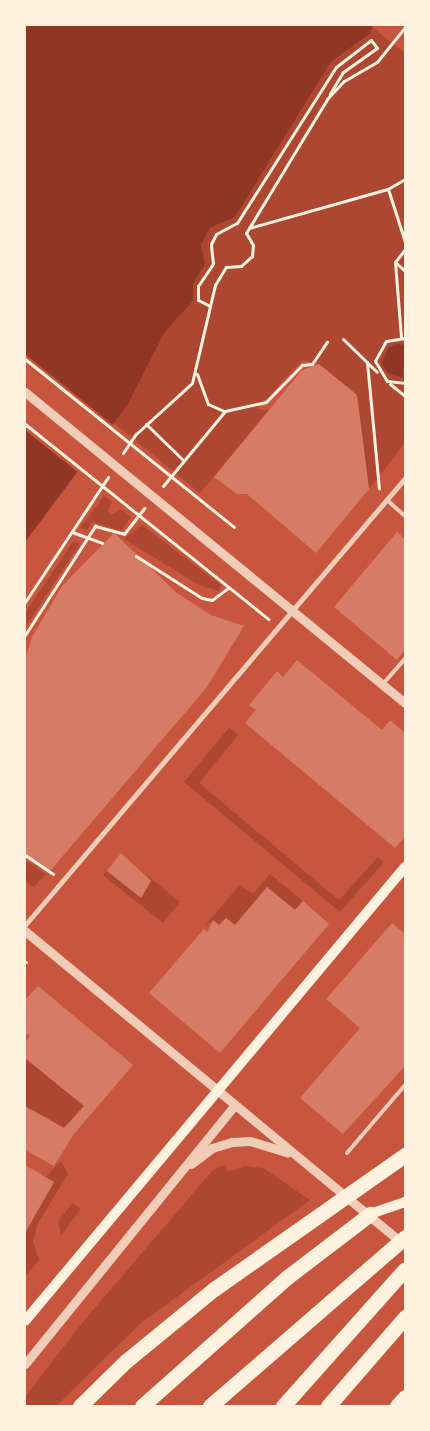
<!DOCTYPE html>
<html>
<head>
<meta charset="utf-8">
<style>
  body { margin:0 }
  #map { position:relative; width:430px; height:1431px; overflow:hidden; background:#c8553d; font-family:Barlow,sans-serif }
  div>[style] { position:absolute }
  .green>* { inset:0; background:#ae4732 }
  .water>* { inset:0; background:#8f3625 }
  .pier>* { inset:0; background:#c8553d }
  .building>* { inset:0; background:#d67c66 }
  .path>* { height:3px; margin:-1.5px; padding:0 1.5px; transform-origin:1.5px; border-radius:1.5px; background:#fff3e0 }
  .service>* { height:4px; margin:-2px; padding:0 2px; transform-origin:2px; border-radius:2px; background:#f1ccb7 }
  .minor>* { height:5px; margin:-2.5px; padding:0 2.5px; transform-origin:2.5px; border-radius:2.5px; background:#f1ccb7 }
  .tertiary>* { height:9px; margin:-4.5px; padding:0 4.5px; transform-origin:4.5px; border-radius:4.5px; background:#f1ccb7 }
  .secondary>* { height:10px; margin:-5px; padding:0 5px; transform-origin:5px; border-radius:5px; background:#fff3e0 }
  .motorway>* { height:15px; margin:-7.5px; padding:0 7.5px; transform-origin:7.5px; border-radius:7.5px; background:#fff3e0 }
  span { translate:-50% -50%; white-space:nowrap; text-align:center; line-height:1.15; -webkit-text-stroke:4px #fff3e0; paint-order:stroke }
  .frame { position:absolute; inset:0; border:26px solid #fff3e0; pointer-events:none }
</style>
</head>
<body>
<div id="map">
  <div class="green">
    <i style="clip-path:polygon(372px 27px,405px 53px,405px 443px,369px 489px,357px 395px,319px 364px,303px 360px,257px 409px,269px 410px,200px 493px,114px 423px,164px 333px,193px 301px,193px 284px,205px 264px,201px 245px,210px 228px,235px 217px,331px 62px,370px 35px)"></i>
    <i style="clip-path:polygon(104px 496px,112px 502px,108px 510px,111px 515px,121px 509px,131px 517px,121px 531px,93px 522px,87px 530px,80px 528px)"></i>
    <i style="clip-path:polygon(142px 525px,221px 585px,219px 591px,199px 585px,124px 539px)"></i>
    <i style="clip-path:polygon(73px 542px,80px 543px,25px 628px,25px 613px)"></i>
    <i style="clip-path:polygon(229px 728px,238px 735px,199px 783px,339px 900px,378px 857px,384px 862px,340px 912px,184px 782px)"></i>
    <i style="clip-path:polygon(25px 860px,46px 874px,34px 887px,25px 881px)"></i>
    <i style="clip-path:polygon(107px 871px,141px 897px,151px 881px,146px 874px,180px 902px,163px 923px,103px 875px)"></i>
    <i style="clip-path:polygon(270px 874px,303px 901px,295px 910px,267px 887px,235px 925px,226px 918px,219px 925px,213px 921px,205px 925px,240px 885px,253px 894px)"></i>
    <i style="clip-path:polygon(25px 1058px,84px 1106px,64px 1128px,25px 1106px)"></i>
    <i style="clip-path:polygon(61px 1161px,68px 1174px,38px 1223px,33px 1241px,39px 1260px,25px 1278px,25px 1233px,54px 1182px,45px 1177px)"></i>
    <i style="clip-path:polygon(224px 1165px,228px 1172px,245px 1166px,263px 1168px,310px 1200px,141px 1323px,56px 1406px,25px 1406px,25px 1397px,82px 1323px,213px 1170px)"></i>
    <i style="clip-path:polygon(72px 1203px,81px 1209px,61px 1235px,58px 1222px)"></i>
  </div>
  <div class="water">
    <i style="clip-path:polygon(25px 25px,373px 25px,370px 34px,331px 62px,235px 217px,210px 228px,201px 245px,205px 264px,193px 284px,193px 301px,164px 333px,128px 404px,25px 542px)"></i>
    <i style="clip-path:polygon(398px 344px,405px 345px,403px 378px,387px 373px,382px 363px,388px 348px)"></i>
  </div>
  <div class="pier">
    <i style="clip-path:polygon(25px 354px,114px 426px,79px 473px,25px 430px)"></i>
  </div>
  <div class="building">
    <i style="clip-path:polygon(319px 364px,357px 395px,369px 489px,316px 553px,247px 494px,237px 494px,214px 477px,302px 370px)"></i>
    <i style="clip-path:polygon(397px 532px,405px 539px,405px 650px,397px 660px,334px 607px)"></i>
    <i style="clip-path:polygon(114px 533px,177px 593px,211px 615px,244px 626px,207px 687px,50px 871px,25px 854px,25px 660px,32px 637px,62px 586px)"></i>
    <i style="clip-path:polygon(297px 660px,382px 730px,390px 720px,405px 733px,405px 837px,395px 848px,245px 723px,256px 710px,249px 705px,277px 671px,283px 677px)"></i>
    <i style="clip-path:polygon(121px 853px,151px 881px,141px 898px,107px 871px)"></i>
    <i style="clip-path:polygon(267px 887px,295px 910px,303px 901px,329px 924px,220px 1053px,149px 993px,204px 929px,207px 932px,213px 920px,219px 925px,226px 918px,235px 925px)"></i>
    <i style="clip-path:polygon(392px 923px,405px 934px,405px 1066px,343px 1134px,300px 1098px,360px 1028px,326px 999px)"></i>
    <i style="clip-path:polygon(38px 986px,133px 1065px,74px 1134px,54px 1166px,25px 1150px,25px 1106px,64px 1128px,84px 1106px,25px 1058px,25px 1042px,30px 1036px,25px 1032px,25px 1000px)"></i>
    <i style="clip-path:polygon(25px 1165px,54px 1182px,25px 1233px)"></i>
  </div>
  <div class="path">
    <i style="left:405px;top:179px;width:20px;rotate:150deg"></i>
    <i style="left:388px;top:189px;width:56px;rotate:72.2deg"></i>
    <i style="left:249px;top:228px;width:144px;rotate:-15.7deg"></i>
    <i style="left:395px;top:262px;width:13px;rotate:42deg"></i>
    <i style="left:208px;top:305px;width:11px;rotate:-153deg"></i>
    <i style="left:198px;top:300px;width:14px;rotate:-90deg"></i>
    <i style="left:198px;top:286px;width:27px;rotate:-56deg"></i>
    <i style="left:213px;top:264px;width:20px;rotate:-96deg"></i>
    <i style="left:211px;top:244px;width:11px;rotate:-63deg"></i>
    <i style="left:216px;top:234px;width:24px;rotate:-28deg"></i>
    <i style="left:237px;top:223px;width:185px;rotate:-57.6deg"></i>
    <i style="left:336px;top:67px;width:44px;rotate:-37.6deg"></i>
    <i style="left:371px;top:40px;width:10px;rotate:53deg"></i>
    <i style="left:377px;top:48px;width:42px;rotate:144.8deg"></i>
    <i style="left:343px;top:72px;width:26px;rotate:121deg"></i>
    <i style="left:401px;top:337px;width:75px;rotate:-94.6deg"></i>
    <i style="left:395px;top:262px;width:16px;rotate:-52deg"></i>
    <i style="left:405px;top:338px;width:19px;rotate:171deg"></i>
    <i style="left:386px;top:341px;width:23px;rotate:119deg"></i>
    <i style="left:375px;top:361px;width:23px;rotate:59deg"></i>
    <i style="left:387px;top:381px;width:18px;rotate:6deg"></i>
    <i style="left:343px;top:339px;width:47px;rotate:44.1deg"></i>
    <i style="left:25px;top:359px;width:268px;rotate:38.8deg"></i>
    <i style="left:367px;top:362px;width:127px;rotate:84.6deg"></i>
    <i style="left:197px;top:374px;width:32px;rotate:70deg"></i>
    <i style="left:208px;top:404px;width:17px;rotate:24deg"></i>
    <i style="left:390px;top:384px;width:19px;rotate:39deg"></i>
    <i style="left:25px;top:424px;width:312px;rotate:38.7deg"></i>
    <i style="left:146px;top:424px;width:52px;rotate:44.2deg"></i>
    <i style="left:123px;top:453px;width:23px;rotate:-56deg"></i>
    <i style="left:136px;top:434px;width:76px;rotate:-42.3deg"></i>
    <i style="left:192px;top:383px;width:101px;rotate:-76.8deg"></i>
    <i style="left:215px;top:285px;width:21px;rotate:-59deg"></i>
    <i style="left:226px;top:267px;width:15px;rotate:-4deg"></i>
    <i style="left:241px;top:266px;width:15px;rotate:-42deg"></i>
    <i style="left:252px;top:256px;width:11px;rotate:-85deg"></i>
    <i style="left:253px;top:245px;width:14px;rotate:-120deg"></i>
    <i style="left:246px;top:233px;width:157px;rotate:-58.8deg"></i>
    <i style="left:327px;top:99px;width:25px;rotate:-47deg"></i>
    <i style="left:344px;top:81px;width:38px;rotate:-30deg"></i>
    <i style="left:377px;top:62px;width:45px;rotate:-51.3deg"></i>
    <i style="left:163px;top:486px;width:97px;rotate:-50.4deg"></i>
    <i style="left:225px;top:411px;width:42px;rotate:-12.4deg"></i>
    <i style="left:266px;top:402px;width:52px;rotate:-45.8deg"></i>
    <i style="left:302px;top:365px;width:10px;rotate:-6deg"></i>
    <i style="left:312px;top:364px;width:27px;rotate:-56deg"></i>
    <i style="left:72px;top:532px;width:32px;rotate:20deg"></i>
    <i style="left:136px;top:556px;width:78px;rotate:32.5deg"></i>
    <i style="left:202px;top:598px;width:10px;rotate:11deg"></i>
    <i style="left:212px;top:600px;width:21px;rotate:-37deg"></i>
    <i style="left:25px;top:602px;width:150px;rotate:-56.4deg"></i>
    <i style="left:25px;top:635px;width:130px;rotate:-57.3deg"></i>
    <i style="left:95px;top:526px;width:30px;rotate:15deg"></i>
    <i style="left:124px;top:534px;width:33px;rotate:-52deg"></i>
    <i style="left:25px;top:855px;width:34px;rotate:34deg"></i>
    <i style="left:25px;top:962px;width:1px"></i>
  </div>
  <div class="service">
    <i style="left:387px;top:500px;width:24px;rotate:42deg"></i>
    <i style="left:383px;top:684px;width:33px;rotate:-49deg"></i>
    <i style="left:347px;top:1153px;width:89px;rotate:-49.5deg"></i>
  </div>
  <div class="minor">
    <i style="left:25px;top:925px;width:587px;rotate:-49.63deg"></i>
  </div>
  <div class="tertiary">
    <i style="left:25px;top:392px;width:491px;rotate:39.3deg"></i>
    <i style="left:25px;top:931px;width:489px;rotate:39.6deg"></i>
    <i style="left:191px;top:1164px;width:26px;rotate:-37deg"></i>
    <i style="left:212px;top:1148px;width:21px;rotate:-17deg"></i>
    <i style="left:232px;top:1142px;width:18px;rotate:-3deg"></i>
    <i style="left:250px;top:1141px;width:39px;rotate:17deg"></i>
    <i style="left:25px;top:1364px;width:333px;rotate:-51deg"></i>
  </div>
  <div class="secondary">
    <i style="left:370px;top:1214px;width:37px;rotate:-19deg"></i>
    <i style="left:25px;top:1321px;width:592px;rotate:-50.07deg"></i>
  </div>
  <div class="motorway">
    <i style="left:80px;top:1406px;width:64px;rotate:-44.4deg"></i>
    <i style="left:126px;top:1361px;width:114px;rotate:-39.3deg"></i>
    <i style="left:214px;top:1289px;width:233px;rotate:-35.1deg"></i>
    <i style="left:142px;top:1406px;width:193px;rotate:-41.6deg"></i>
    <i style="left:286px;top:1278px;width:106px;rotate:-37.3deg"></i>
    <i style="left:210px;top:1406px;width:258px;rotate:-40.9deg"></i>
    <i style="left:283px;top:1406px;width:183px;rotate:-48.3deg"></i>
    <i style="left:328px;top:1406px;width:118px;rotate:-49.1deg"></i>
    <i style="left:397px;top:1406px;width:12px;rotate:-48deg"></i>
  </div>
  <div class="frame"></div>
</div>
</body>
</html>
